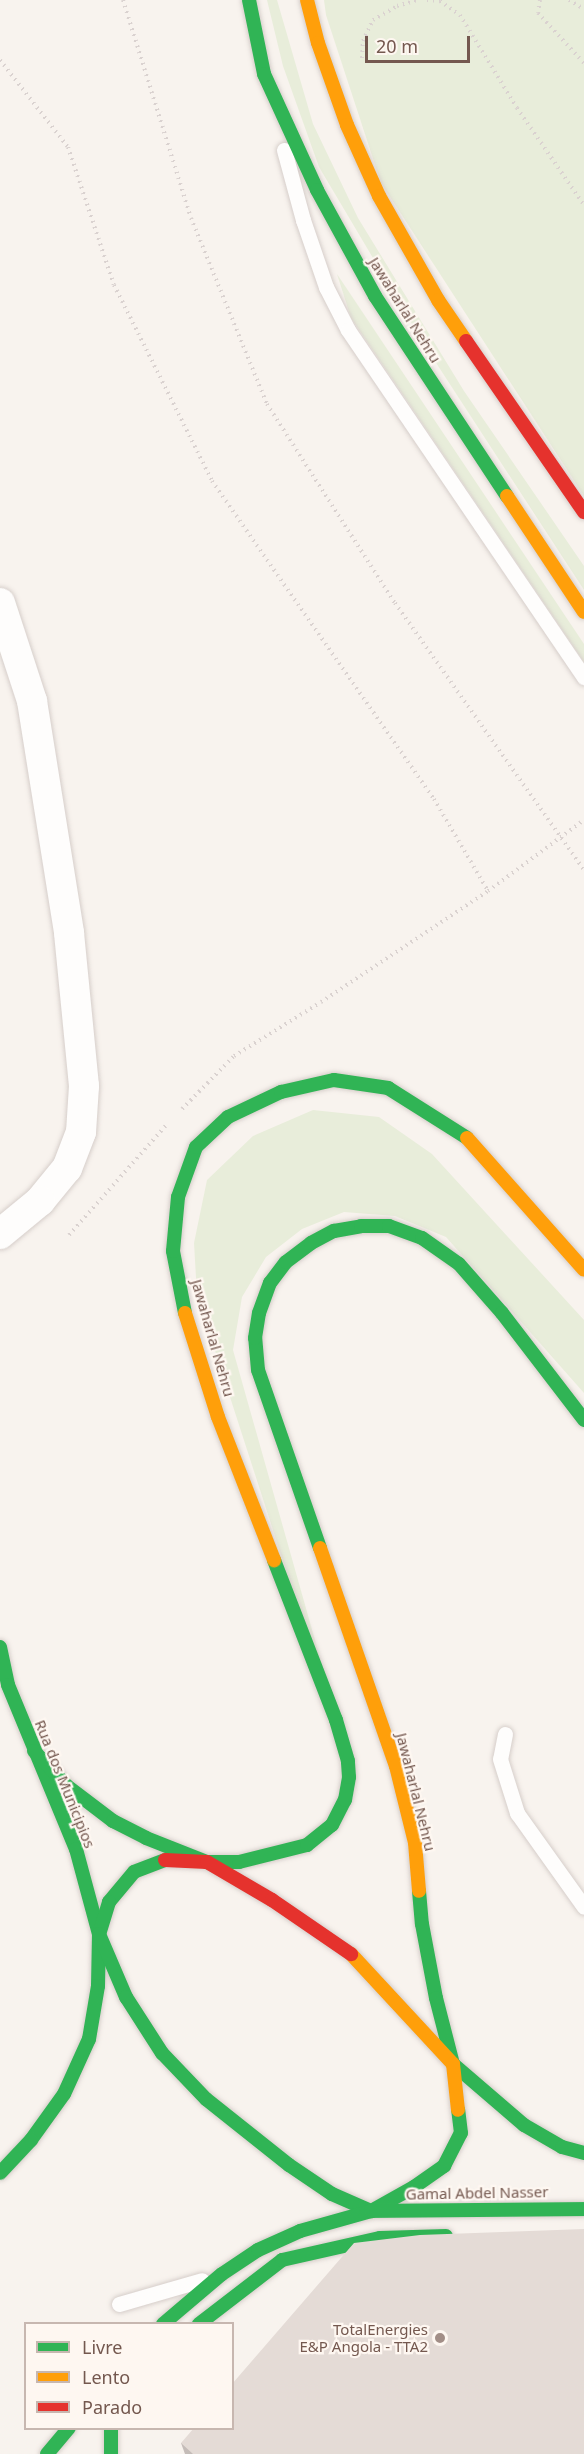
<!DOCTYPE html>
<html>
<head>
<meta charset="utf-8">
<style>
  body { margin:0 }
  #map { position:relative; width:584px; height:2454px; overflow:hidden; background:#f8f3ee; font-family:"Noto Sans",sans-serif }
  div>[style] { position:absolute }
  .green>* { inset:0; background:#e8edda }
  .path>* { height:4px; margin-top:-2px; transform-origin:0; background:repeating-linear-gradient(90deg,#dad2d0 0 1.5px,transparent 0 6px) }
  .roads { filter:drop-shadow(0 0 2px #d6ceca) drop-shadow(0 0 2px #d6ceca) }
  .lane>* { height:15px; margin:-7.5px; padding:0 7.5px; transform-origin:7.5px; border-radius:7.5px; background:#fefdfc }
  .street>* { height:30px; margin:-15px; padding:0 15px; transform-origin:15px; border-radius:15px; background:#fefdfc }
  .fast>* { height:14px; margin:-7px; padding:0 7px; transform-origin:7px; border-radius:7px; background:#30b455 }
  .slow>* { height:14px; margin:-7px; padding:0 7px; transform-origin:7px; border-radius:7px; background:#ff9f0a }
  .jam>* { height:14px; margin:-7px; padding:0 7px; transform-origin:7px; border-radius:7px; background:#e5322d }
  .wall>* { inset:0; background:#c4bcb8 }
  .building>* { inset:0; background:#e4dbd6 }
  .dots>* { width:16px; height:16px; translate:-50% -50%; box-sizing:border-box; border:3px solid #fef7f1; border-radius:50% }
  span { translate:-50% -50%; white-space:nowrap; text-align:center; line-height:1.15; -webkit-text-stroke:4.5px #fef7f1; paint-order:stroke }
  .street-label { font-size:15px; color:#74584f }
  .poi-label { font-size:15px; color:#74584f }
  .right { translate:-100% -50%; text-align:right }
  .legend { position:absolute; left:24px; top:2322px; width:210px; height:108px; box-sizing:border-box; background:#fef7f1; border:2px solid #c7b7b0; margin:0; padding:8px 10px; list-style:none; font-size:18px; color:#74584f }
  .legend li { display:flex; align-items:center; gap:12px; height:30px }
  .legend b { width:30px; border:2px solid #c7b7b0 }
  .scale { position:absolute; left:365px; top:36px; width:105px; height:27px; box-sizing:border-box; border:3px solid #74584f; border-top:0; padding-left:8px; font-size:18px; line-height:21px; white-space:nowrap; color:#74584f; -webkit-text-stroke:4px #fef7f1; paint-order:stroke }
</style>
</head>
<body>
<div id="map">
  <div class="green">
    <i style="clip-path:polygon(267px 0,277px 0,313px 124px,358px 218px,464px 391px,584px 566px,584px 590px,427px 349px,319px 167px,283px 66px)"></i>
    <i style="clip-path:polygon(324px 0,584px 0,584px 496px,381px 183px,326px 15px)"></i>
    <i style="clip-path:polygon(337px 274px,584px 644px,584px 662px,351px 318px)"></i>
    <i style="clip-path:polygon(313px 1110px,379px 1117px,432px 1154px,584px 1320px,584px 1393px,446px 1237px,395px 1216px,344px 1212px,302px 1229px,266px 1257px,242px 1297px,233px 1350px,359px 1796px,197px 1295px,194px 1243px,207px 1180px,253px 1136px)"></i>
  </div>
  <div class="path">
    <i style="left:123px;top:0;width:228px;rotate:72.7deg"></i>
    <i style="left:191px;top:218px;width:201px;rotate:67.8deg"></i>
    <i style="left:267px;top:404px;width:237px;rotate:57.3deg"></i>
    <i style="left:395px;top:603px;width:327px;rotate:54.7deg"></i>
    <i style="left:427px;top:0;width:13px;rotate:4deg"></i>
    <i style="left:440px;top:1px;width:24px;rotate:35deg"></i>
    <i style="left:460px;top:15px;width:109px;rotate:58.5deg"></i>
    <i style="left:517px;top:108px;width:118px;rotate:55.4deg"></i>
    <i style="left:540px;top:0;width:13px;rotate:99deg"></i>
    <i style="left:538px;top:13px;width:68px;rotate:47.4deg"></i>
    <i style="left:569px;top:0;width:17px;rotate:31deg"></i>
    <i style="left:362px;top:58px;width:17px;rotate:-87deg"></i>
    <i style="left:363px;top:41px;width:23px;rotate:-65deg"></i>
    <i style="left:373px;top:20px;width:28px;rotate:-30deg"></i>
    <i style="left:397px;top:6px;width:22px;rotate:-16deg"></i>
    <i style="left:0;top:60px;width:110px;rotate:52deg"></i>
    <i style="left:68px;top:147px;width:145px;rotate:71.6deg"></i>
    <i style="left:114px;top:285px;width:219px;rotate:63.4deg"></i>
    <i style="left:212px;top:481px;width:388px;rotate:55.1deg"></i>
    <i style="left:434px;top:799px;width:107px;rotate:59.6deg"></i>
    <i style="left:182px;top:1109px;width:74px;rotate:-45.5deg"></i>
    <i style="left:234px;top:1056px;width:102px;rotate:-31.8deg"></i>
    <i style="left:321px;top:1002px;width:201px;rotate:-33.6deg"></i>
    <i style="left:488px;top:891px;width:119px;rotate:-36.5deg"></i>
    <i style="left:69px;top:1235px;width:149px;rotate:-48.5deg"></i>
  </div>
  <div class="roads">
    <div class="lane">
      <i style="left:284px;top:150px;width:73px;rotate:74.8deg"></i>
      <i style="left:303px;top:220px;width:71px;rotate:71.1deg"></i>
      <i style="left:326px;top:287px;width:48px;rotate:62.9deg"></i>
      <i style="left:348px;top:330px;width:420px;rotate:55.8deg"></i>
      <i style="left:505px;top:1734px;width:25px;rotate:101deg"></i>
      <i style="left:500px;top:1759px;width:57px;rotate:72.5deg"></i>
      <i style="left:517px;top:1813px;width:115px;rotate:54.5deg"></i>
      <i style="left:119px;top:2304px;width:86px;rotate:-16.1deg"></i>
    </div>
    <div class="street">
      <i style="left:0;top:603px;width:103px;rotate:71.9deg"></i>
      <i style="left:32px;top:701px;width:235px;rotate:80.9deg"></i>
      <i style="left:69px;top:933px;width:154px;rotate:84.4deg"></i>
      <i style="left:84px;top:1086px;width:46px;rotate:93.7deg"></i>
      <i style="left:81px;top:1132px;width:39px;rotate:111deg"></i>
      <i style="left:67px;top:1168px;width:43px;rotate:129.3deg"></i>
      <i style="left:40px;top:1201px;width:52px;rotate:140.5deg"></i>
    </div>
    <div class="fast">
      <i style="left:249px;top:0;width:76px;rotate:78.5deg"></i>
      <i style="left:264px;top:74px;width:128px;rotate:65.4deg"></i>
      <i style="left:317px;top:190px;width:121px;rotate:61.3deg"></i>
      <i style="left:375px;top:296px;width:240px;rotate:56.6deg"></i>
      <i style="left:185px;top:1313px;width:63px;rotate:-101deg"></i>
      <i style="left:173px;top:1251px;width:54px;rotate:-84.7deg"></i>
      <i style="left:178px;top:1197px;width:53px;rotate:-70.2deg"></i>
      <i style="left:196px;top:1147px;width:44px;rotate:-43.2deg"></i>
      <i style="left:228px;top:1117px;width:59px;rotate:-25.3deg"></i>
      <i style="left:281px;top:1092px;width:54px;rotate:-12.8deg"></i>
      <i style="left:334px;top:1080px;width:55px;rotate:8.4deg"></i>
      <i style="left:388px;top:1088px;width:93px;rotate:32.3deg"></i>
      <i style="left:320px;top:1548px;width:188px;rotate:-109.2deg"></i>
      <i style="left:258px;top:1370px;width:32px;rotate:-95deg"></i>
      <i style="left:255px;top:1338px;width:25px;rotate:-81deg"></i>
      <i style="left:259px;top:1313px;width:32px;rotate:-70deg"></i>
      <i style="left:270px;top:1283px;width:26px;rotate:-53deg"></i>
      <i style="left:286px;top:1262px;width:31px;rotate:-37deg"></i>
      <i style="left:311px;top:1243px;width:26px;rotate:-28deg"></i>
      <i style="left:334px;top:1231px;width:27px;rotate:-10deg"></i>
      <i style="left:361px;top:1226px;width:28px"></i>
      <i style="left:389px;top:1226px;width:35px;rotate:20deg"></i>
      <i style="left:422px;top:1238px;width:45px;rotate:35.1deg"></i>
      <i style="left:459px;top:1264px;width:65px;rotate:48.7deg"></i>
      <i style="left:502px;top:1313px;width:135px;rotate:52.5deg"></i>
      <i style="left:0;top:1647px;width:39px;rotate:78deg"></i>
      <i style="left:8px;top:1685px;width:178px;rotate:67.5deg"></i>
      <i style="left:76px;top:1849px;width:88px;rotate:74.9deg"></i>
      <i style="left:99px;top:1934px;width:52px;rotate:91.1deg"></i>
      <i style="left:98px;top:1986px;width:54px;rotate:99.6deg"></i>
      <i style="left:89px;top:2039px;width:60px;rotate:114.4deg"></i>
      <i style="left:64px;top:2094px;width:57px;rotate:125.7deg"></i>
      <i style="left:31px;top:2140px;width:45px;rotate:133.2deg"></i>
      <i style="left:34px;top:1751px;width:48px;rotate:46.7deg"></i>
      <i style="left:67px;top:1786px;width:58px;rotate:37.3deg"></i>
      <i style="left:113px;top:1821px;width:37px;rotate:27deg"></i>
      <i style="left:146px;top:1838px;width:66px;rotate:21.5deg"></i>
      <i style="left:207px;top:1862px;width:32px"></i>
      <i style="left:239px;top:1862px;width:70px;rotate:-14deg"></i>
      <i style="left:307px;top:1845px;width:32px;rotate:-39deg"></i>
      <i style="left:332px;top:1825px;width:28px;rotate:-63deg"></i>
      <i style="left:345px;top:1800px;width:23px;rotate:-80deg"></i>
      <i style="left:349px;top:1777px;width:16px;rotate:-94deg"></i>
      <i style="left:348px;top:1761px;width:43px;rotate:-106.3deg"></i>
      <i style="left:336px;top:1720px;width:172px;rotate:-111.2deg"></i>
      <i style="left:165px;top:1860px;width:33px;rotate:159deg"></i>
      <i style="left:134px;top:1872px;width:39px;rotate:130deg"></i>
      <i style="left:109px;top:1902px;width:34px;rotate:107deg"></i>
      <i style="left:99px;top:1934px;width:69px;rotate:66.8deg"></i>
      <i style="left:126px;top:1997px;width:67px;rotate:57.3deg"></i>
      <i style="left:162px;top:2053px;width:64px;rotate:46.3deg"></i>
      <i style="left:206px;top:2099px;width:106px;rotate:38.5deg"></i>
      <i style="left:289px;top:2165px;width:52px;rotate:34deg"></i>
      <i style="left:332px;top:2194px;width:43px;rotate:23.6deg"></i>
      <i style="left:371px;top:2211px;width:49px;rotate:-29.2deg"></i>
      <i style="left:414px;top:2187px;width:37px;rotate:-35deg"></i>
      <i style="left:444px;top:2166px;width:37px;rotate:-63deg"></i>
      <i style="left:461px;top:2133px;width:23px;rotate:-97deg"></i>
      <i style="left:419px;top:1891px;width:33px;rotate:85deg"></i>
      <i style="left:422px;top:1924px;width:75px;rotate:79.3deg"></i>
      <i style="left:436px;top:1998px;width:68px;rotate:75.6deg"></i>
      <i style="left:453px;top:2064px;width:94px;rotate:40.7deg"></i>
      <i style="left:524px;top:2125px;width:44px;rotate:30.1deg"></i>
      <i style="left:562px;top:2147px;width:23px;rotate:15deg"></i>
      <i style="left:163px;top:2324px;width:77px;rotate:-40.3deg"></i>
      <i style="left:222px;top:2274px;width:43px;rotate:-33.7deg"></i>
      <i style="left:258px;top:2250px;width:46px;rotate:-24.3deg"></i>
      <i style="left:300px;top:2231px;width:74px;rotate:-15.7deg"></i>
      <i style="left:371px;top:2211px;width:213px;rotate:-0.5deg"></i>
      <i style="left:199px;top:2324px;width:105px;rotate:-37.6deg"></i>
      <i style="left:282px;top:2260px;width:100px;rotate:-12.7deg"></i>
      <i style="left:380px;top:2238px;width:66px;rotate:-1.7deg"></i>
      <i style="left:111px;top:2428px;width:26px;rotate:90deg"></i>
      <i style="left:47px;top:2454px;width:34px;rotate:-50deg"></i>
    </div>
    <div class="slow">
      <i style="left:307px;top:0;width:44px;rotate:75.7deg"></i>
      <i style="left:318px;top:43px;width:87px;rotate:70.5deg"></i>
      <i style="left:347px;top:125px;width:78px;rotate:65.7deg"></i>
      <i style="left:379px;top:196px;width:120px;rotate:60.4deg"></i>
      <i style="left:438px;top:300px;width:50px;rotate:55.7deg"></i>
      <i style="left:507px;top:496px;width:139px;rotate:56.4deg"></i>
      <i style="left:467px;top:1138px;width:176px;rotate:48.4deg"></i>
      <i style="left:185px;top:1313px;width:109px;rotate:72.4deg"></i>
      <i style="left:218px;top:1417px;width:154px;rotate:68.6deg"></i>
      <i style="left:320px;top:1548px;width:231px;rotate:70.8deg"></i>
      <i style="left:396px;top:1766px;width:79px;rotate:76.1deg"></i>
      <i style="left:415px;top:1843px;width:48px;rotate:85.2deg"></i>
      <i style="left:351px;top:1954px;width:150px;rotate:47.2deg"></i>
      <i style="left:453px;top:2064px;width:46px;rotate:83.8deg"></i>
    </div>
    <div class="jam">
      <i style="left:466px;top:341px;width:208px;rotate:55.4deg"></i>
      <i style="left:165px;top:1860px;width:42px;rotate:2.7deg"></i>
      <i style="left:207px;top:1862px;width:75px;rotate:30.3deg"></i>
      <i style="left:272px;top:1900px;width:96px;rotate:34.4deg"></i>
    </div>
  </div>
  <div class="wall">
    <i style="clip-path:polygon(181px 2443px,584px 2454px,185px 2454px)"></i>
  </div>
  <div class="building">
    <i style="clip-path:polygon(584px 2229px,584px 2454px,193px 2454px,181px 2443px,194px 2428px,232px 2428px,232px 2384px,354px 2243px,420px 2235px)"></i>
  </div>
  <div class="dots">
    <i style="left:440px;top:2338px;background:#a28e87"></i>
  </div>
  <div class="street-label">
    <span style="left:405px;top:310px;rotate:58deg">Jawaharlal Nehru</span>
    <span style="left:213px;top:1338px;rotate:74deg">Jawaharlal Nehru</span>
    <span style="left:65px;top:1784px;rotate:68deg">Rua dos Municipios</span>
    <span style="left:416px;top:1792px;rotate:76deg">Jawaharlal Nehru</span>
    <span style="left:477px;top:2193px;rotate:-1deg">Gamal Abdel Nasser</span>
  </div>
  <div class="poi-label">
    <span class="right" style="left:428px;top:2338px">TotalEnergies<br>E&amp;P Angola - TTA2</span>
  </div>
  <ul class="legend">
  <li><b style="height:8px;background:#30b455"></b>Livre</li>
  <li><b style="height:8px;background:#ff9f0a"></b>Lento</li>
  <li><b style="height:8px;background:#e5322d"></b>Parado</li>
  </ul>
  <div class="scale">20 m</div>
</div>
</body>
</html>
